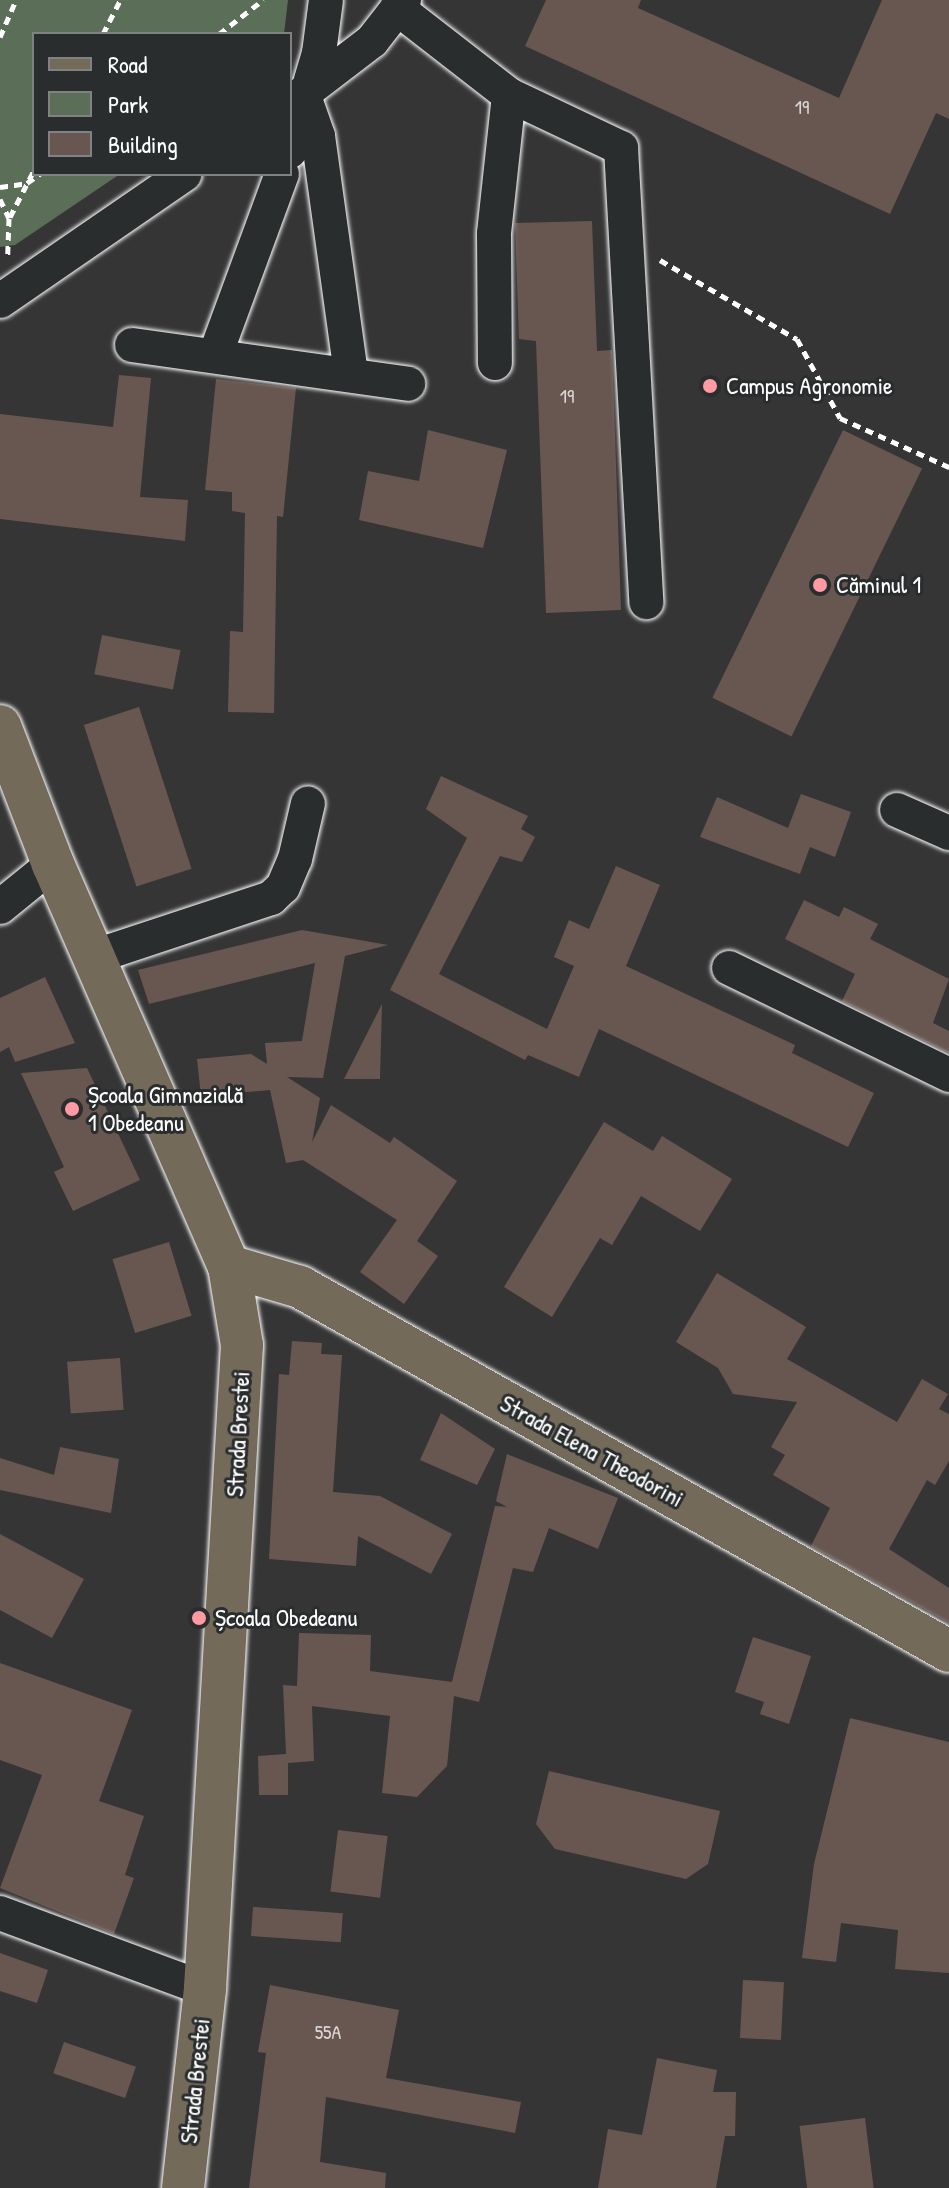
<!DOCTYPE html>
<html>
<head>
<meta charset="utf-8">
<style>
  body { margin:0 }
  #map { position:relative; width:949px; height:2188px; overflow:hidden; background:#363535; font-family:"Patrick Hand",sans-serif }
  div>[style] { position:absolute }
  .green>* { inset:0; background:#5a6e58 }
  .building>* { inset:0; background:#685751; transform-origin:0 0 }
  .path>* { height:5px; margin-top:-2.5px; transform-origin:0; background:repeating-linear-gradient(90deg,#fff 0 8px,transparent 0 14px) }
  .roads { filter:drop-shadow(0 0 2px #fff) drop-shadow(0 0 2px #fff) }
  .minor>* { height:34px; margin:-17px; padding:0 17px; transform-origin:17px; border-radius:17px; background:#2a2d2e }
  .major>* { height:42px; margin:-21px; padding:0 21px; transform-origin:21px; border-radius:21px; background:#746a5a }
  .dots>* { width:22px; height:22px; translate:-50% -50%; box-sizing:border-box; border:4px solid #2a2d2e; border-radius:50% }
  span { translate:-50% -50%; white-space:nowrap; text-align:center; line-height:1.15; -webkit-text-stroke:6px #2a2d2e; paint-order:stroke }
  .number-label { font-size:20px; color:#d9d5d4 }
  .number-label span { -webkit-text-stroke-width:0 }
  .poi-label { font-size:24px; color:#fff }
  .left { translate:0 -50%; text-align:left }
  .street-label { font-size:24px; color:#fff }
  .legend { position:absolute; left:32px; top:32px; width:260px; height:144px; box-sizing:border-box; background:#2a2d2e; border:2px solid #7f8182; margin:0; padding:10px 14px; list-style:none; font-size:24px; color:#fff }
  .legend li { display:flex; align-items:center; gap:16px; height:40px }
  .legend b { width:40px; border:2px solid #7f8182 }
</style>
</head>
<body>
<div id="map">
  <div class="green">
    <i style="clip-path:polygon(0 0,288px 0,284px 34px,34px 34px,34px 174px,120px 174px,15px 245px,0 247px)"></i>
  </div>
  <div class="building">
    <i style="clip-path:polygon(546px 0,641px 0,638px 8px,839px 98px,882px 0,949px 0,949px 119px,936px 113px,890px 214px,525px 46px)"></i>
    <i style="clip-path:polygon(592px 221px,597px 351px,612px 350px,621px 610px,546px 613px,536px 341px,519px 339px,515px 223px)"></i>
    <i style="clip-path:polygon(119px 375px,151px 378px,140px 497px,188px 500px,185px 541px,0 519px,0 414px,113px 427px)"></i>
    <i style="clip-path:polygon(216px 379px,296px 388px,283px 517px,277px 516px,274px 713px,228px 712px,230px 631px,243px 632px,245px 513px,232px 511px,232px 492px,205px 490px)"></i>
    <i style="clip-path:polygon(428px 430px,507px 450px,483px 548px,359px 520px,368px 471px,419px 481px)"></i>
    <i style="left:843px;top:430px;width:88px;height:298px;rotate:26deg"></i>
    <i style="left:102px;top:635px;width:80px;height:40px;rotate:11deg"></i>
    <i style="left:139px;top:707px;width:170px;height:58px;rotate:72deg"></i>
    <i style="clip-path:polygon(441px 776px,528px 816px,521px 829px,535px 837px,522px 862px,500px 856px,439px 974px,547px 1029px,574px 966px,554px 957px,569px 920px,589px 929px,616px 866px,660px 885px,626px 966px,795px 1045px,792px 1053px,874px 1093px,848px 1147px,599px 1029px,579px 1077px,528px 1055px,525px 1060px,390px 990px,467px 838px,426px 809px)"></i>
    <i style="clip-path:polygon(801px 794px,851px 812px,835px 857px,810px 847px,800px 874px,700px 837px,717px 797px,788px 828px)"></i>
    <i style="clip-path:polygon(804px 900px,839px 917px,844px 907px,878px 924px,870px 939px,949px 979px,933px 1023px,949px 1031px,949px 1053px,842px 1001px,855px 974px,785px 939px)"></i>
    <i style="clip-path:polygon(302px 930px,388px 945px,345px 956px,323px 1078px,287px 1077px,320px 1098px,312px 1142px,331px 1105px,390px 1143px,394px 1137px,457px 1181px,417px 1241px,438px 1256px,404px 1304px,360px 1272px,397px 1220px,303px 1160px,286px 1163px,270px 1090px,201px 1096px,197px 1059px,251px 1054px,267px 1064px,265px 1043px,302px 1041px,315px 963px,149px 1004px,138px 970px)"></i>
    <i style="clip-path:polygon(45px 977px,75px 1043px,15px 1062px,9px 1047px,0 1052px,0 998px)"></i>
    <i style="clip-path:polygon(382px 1004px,380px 1079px,344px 1079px)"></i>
    <i style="clip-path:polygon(87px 1068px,140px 1180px,73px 1211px,54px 1172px,64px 1167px,21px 1073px)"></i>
    <i style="clip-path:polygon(604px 1122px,653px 1151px,662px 1136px,732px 1179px,700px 1231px,641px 1196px,612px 1245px,600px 1238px,552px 1317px,504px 1287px)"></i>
    <i style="left:169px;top:1242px;width:77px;height:59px;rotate:73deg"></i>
    <i style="clip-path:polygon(717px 1273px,806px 1327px,787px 1359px,897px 1422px,922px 1379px,948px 1394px,939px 1409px,949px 1414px,949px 1461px,935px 1485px,927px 1480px,889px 1549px,949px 1588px,949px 1623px,811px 1546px,830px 1508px,773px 1475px,785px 1455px,771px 1447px,797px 1402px,733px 1394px,718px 1368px,676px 1342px)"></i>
    <i style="clip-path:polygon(292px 1341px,322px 1343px,321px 1354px,342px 1355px,333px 1492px,380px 1496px,452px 1534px,431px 1574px,358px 1536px,356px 1566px,269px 1559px,279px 1374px,289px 1375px)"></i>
    <i style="left:120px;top:1358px;width:52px;height:53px;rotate:86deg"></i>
    <i style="clip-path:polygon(441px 1413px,495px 1449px,477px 1485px,420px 1460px)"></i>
    <i style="clip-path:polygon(60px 1447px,119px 1459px,111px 1513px,0 1490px,0 1458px,54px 1475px)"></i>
    <i style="clip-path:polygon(507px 1454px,618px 1498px,598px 1549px,549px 1528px,533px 1572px,513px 1568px,479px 1702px,454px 1696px,447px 1766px,417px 1797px,382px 1793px,390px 1716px,312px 1706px,314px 1761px,288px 1763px,288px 1795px,259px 1795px,258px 1756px,286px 1754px,283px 1685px,297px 1686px,299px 1633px,371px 1635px,370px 1671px,452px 1682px,495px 1506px,507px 1507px,496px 1501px)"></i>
    <i style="clip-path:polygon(0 1534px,84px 1579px,52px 1638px,0 1610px)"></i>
    <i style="clip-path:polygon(753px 1637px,811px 1656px,789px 1724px,760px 1714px,764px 1702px,735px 1692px)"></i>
    <i style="clip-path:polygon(0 1663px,132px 1710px,99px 1801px,144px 1816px,125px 1875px,134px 1878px,114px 1934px,0 1888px,42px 1775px,0 1760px)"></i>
    <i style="clip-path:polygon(850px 1718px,949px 1742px,949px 1973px,895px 1969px,898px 1930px,841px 1923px,836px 1962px,802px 1958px,814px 1864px)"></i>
    <i style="clip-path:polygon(549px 1771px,720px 1811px,708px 1864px,686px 1879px,555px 1849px,536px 1824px)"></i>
    <i style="left:338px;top:1830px;width:50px;height:62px;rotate:7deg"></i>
    <i style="left:253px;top:1907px;width:90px;height:29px;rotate:4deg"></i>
    <i style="clip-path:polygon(0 1953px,48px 1970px,37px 2003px,0 1991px)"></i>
    <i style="left:743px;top:1980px;width:41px;height:58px;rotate:3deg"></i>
    <i style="clip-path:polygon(270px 1985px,399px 2010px,386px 2078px,521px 2102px,515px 2133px,326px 2097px,320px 2162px,386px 2173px,385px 2188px,249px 2188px,266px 2053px,258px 2052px)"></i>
    <i style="left:64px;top:2042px;width:76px;height:33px;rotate:19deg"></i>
    <i style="clip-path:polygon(657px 2058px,717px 2070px,713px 2092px,736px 2092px,735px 2136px,725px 2136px,716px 2188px,598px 2188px,608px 2129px,642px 2135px)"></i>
    <i style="left:865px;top:2118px;width:71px;height:66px;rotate:83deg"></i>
  </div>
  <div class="path">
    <i style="left:103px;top:34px;width:38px;rotate:-63deg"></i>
    <i style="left:219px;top:34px;width:56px;rotate:-37.7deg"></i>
    <i style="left:0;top:37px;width:40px;rotate:-66.6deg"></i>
    <i style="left:0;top:187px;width:27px;rotate:-8deg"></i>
    <i style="left:27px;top:183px;width:16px;rotate:-35deg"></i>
    <i style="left:0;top:199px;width:21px;rotate:65deg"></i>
    <i style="left:9px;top:218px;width:37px;rotate:92deg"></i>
    <i style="left:10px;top:217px;width:53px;rotate:-62.9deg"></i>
    <i style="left:660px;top:260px;width:158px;rotate:30deg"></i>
    <i style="left:797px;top:339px;width:90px;rotate:61.4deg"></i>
    <i style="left:840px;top:418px;width:120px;rotate:24.2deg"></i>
  </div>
  <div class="roads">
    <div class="minor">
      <i style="left:397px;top:8px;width:142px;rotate:37.8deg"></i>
      <i style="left:509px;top:95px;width:140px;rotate:96.2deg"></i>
      <i style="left:494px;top:234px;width:129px;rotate:89.6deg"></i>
      <i style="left:303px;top:93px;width:46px;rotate:70.8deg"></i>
      <i style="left:318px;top:136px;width:241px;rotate:82.1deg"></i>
      <i style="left:304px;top:93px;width:86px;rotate:-37.4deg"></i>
      <i style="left:372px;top:41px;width:52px;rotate:-52deg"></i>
      <i style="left:509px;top:95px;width:124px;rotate:25.3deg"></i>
      <i style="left:621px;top:148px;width:455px;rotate:86.8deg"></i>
      <i style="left:290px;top:151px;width:102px;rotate:-73.5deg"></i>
      <i style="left:319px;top:53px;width:53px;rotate:-82.5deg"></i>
      <i style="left:0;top:301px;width:224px;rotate:-34.5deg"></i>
      <i style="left:132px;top:345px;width:279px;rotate:8deg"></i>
      <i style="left:216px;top:353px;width:191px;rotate:-69.8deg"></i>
      <i style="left:897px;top:810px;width:57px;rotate:23.9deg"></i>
      <i style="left:0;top:907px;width:68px;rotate:-39.1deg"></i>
      <i style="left:93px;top:957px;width:188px;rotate:-18.3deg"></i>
      <i style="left:271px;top:898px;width:16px;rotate:-43deg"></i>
      <i style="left:283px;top:887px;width:30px;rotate:-67deg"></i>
      <i style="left:295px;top:859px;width:57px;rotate:-76.9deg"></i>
      <i style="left:729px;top:968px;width:245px;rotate:25.9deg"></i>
      <i style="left:0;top:1913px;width:219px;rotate:20.3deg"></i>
    </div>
    <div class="major">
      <i style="left:0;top:726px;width:148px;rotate:69deg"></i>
      <i style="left:53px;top:864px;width:439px;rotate:66.4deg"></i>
      <i style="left:229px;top:1266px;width:80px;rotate:80.7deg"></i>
      <i style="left:242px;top:1345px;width:645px;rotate:93.29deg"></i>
      <i style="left:205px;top:1989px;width:200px;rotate:96.3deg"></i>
      <i style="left:229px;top:1266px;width:74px;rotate:16.5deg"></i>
      <i style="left:300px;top:1287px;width:744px;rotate:29.29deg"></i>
    </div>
  </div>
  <div class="dots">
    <i style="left:710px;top:386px;background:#ff9aa2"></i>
    <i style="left:820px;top:585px;background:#ff9aa2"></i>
    <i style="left:72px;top:1109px;background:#ff9aa2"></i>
    <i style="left:199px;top:1618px;background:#ff9aa2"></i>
  </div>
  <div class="number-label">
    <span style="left:802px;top:106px">19</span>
    <span style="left:567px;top:395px">19</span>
    <span style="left:328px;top:2031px">55A</span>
  </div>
  <div class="poi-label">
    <span class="left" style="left:726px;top:386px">Campus Agronomie</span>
    <span class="left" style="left:836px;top:585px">Căminul 1</span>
    <span class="left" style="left:88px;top:1109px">Școala Gimnazială<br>1 Obedeanu</span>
    <span class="left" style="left:215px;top:1618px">Școala Obedeanu</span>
  </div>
  <div class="street-label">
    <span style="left:238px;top:1434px;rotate:-87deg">Strada Brestei</span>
    <span style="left:592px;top:1451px;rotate:29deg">Strada Elena Theodorini</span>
    <span style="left:195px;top:2081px;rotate:-84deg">Strada Brestei</span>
  </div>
  <ul class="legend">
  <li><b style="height:10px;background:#746a5a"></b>Road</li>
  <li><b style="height:22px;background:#5a6e58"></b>Park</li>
  <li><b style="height:22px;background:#685751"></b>Building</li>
  </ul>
</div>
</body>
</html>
